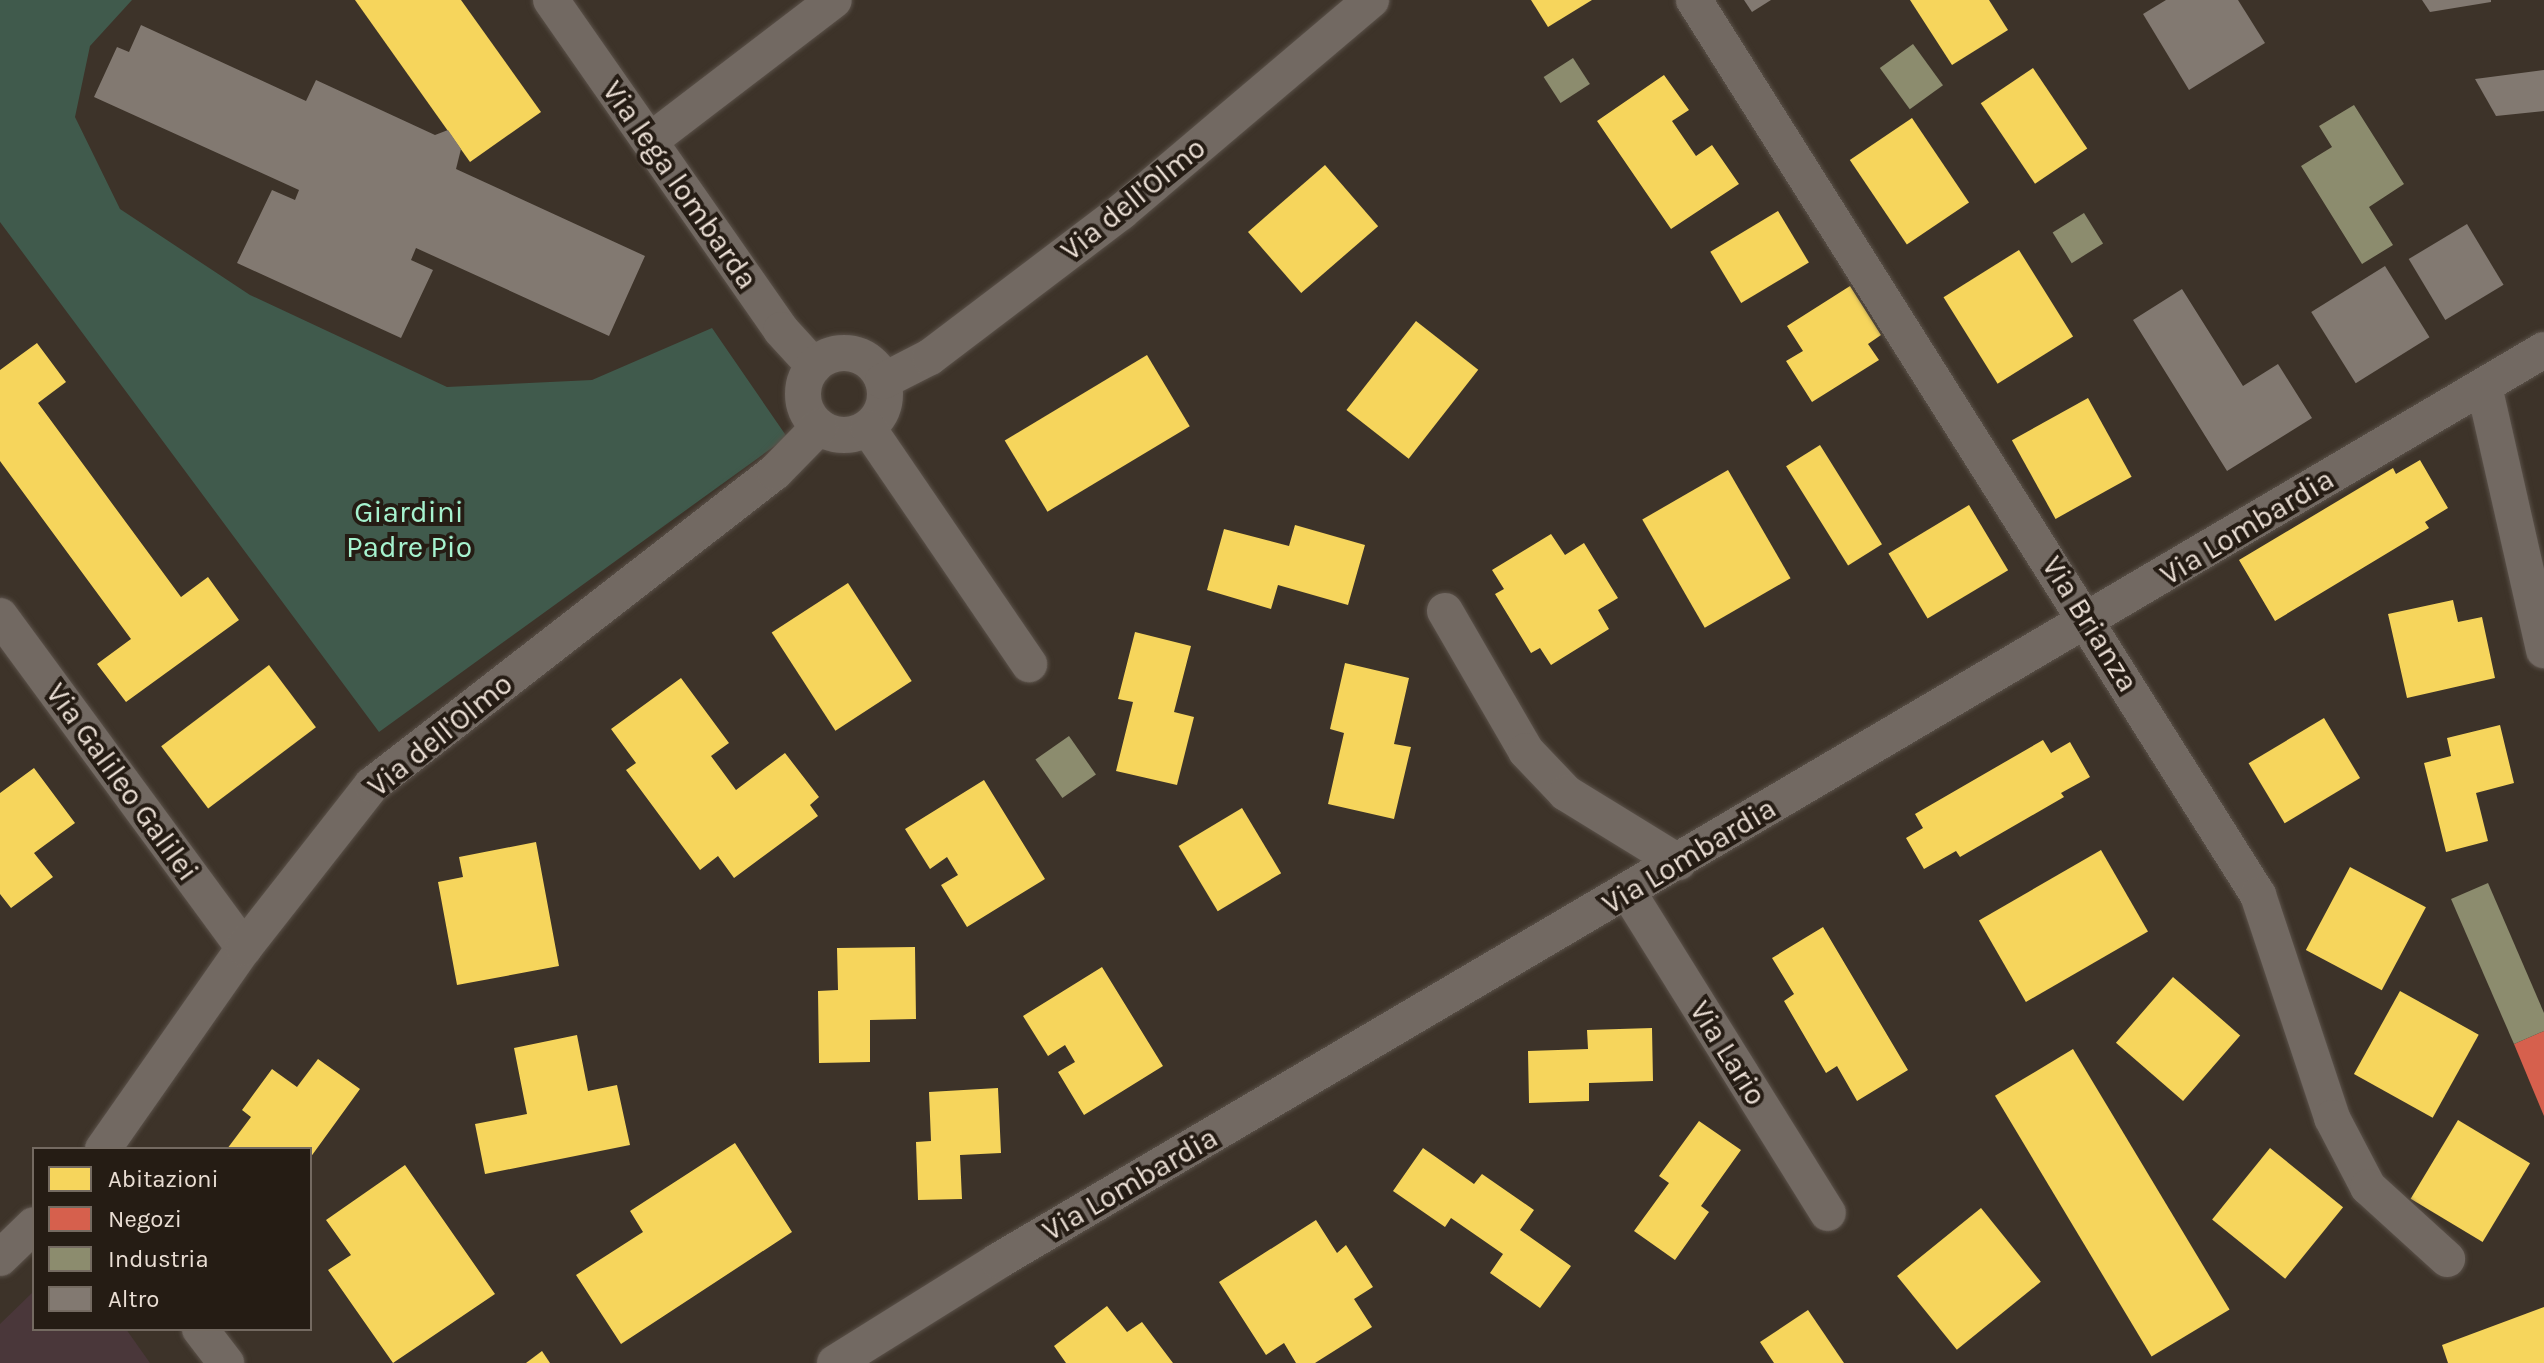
<!DOCTYPE html>
<html>
<head>
<meta charset="utf-8">
<style>
  body { margin:0 }
  #map { position:relative; width:2544px; height:1363px; overflow:hidden; background:#3d3329; font-family:Karla,sans-serif }
  div>[style] { position:absolute }
  .industrial>* { inset:0; background:#4a373a }
  .green>* { inset:0; background:#405a4c }
  .homes>* { inset:0; background:#f6d55c; transform-origin:0 0 }
  .shops>* { inset:0; background:#d6604d }
  .industry>* { inset:0; background:#8c8c6e; transform-origin:0 0 }
  .building>* { inset:0; background:#827971; transform-origin:0 0 }
  .roads { filter:drop-shadow(0 0 2px #5a5149) drop-shadow(0 0 2px #5a5149) }
  .minor>* { height:36px; margin:-18px; padding:0 18px; transform-origin:18px; border-radius:18px; background:#726962 }
  .minor>.ring { margin:-18px; padding:0; box-sizing:content-box; background:none; border:36px solid #726962; border-radius:50% }
  span { translate:-50% -50%; white-space:nowrap; text-align:center; line-height:1.15; -webkit-text-stroke:8px #251c14; paint-order:stroke }
  .street-label { font-size:30px; color:#eaded4 }
  .park-label { font-size:30px; color:#a6f3cf }
  .legend { position:absolute; left:32px; top:1147px; width:280px; height:184px; box-sizing:border-box; background:#251c14; border:2px solid #746a61; margin:0; padding:10px 14px; list-style:none; font-size:24px; color:#eaded4 }
  .legend li { display:flex; align-items:center; gap:16px; height:40px }
  .legend b { width:40px; border:2px solid #746a61 }
</style>
</head>
<body>
<div id="map">
  <div class="industrial">
    <i style="clip-path:polygon(34px 1291px,34px 1329px,126px 1329px,150px 1363px,0 1363px,0 1324px)"></i>
  </div>
  <div class="green">
    <i style="clip-path:polygon(0 0,132px 0,90px 46px,75px 117px,120px 209px,250px 295px,447px 387px,592px 380px,712px 328px,787px 437px,379px 732px,0 222px)"></i>
  </div>
  <div class="homes">
    <i style="clip-path:polygon(355px 0,461px 0,541px 112px,470px 162px)"></i>
    <i style="clip-path:polygon(1531px 0,1592px 0,1548px 27px)"></i>
    <i style="clip-path:polygon(1910px 0,1989px 0,2008px 30px,1952px 65px)"></i>
    <i style="left:2033px;top:68px;width:97px;height:63px;rotate:56deg"></i>
    <i style="clip-path:polygon(1664px 75px,1689px 110px,1672px 121px,1696px 156px,1712px 145px,1739px 184px,1671px 229px,1597px 121px)"></i>
    <i style="left:1912px;top:118px;width:102px;height:75px;rotate:56deg"></i>
    <i style="left:1325px;top:165px;width:81px;height:102px;rotate:49deg"></i>
    <i style="left:1778px;top:211px;width:60px;height:79px;rotate:59deg"></i>
    <i style="left:2019px;top:250px;width:102px;height:89px;rotate:58deg"></i>
    <i style="clip-path:polygon(1850px 286px,1881px 335px,1868px 344px,1879px 360px,1812px 402px,1786px 361px,1803px 351px,1787px 326px)"></i>
    <i style="left:1416px;top:321px;width:79px;height:113px;rotate:38deg"></i>
    <i style="clip-path:polygon(37px 343px,66px 382px,38px 403px,181px 597px,208px 577px,239px 620px,126px 702px,97px 664px,131px 639px,0 461px,0 370px)"></i>
    <i style="left:1147px;top:355px;width:83px;height:166px;rotate:59deg"></i>
    <i style="left:2088px;top:398px;width:90px;height:87px;rotate:61deg"></i>
    <i style="left:1820px;top:445px;width:117px;height:40px;rotate:58deg"></i>
    <i style="clip-path:polygon(2420px 460px,2448px 508px,2425px 522px,2429px 528px,2275px 621px,2239px 560px,2393px 468px,2396px 474px)"></i>
    <i style="left:1728px;top:470px;width:125px;height:99px;rotate:60deg"></i>
    <i style="left:1969px;top:505px;width:76px;height:94px;rotate:59deg"></i>
    <i style="clip-path:polygon(1295px 525px,1365px 545px,1348px 605px,1278px 585px,1271px 609px,1207px 590px,1224px 529px,1289px 546px)"></i>
    <i style="clip-path:polygon(1551px 534px,1565px 555px,1584px 543px,1618px 598px,1598px 610px,1609px 629px,1551px 665px,1540px 648px,1531px 653px,1495px 594px,1504px 589px,1492px 570px)"></i>
    <i style="left:848px;top:583px;width:117px;height:91px;rotate:57deg"></i>
    <i style="clip-path:polygon(2453px 600px,2458px 622px,2482px 617px,2495px 678px,2407px 698px,2388px 614px)"></i>
    <i style="clip-path:polygon(1135px 632px,1191px 646px,1174px 712px,1194px 717px,1177px 785px,1116px 771px,1133px 702px,1118px 699px)"></i>
    <i style="clip-path:polygon(1345px 663px,1409px 678px,1394px 744px,1411px 747px,1394px 819px,1328px 804px,1344px 733px,1330px 729px)"></i>
    <i style="left:269px;top:665px;width:78px;height:135px;rotate:53deg"></i>
    <i style="clip-path:polygon(681px 678px,729px 743px,711px 756px,736px 790px,785px 753px,819px 797px,810px 805px,818px 816px,734px 878px,718px 856px,700px 870px,626px 770px,636px 763px,611px 729px)"></i>
    <i style="left:2324px;top:718px;width:70px;height:88px;rotate:59deg"></i>
    <i style="clip-path:polygon(2500px 725px,2514px 783px,2476px 793px,2488px 841px,2446px 852px,2424px 763px,2451px 756px,2447px 738px)"></i>
    <i style="clip-path:polygon(2043px 740px,2051px 753px,2070px 742px,2090px 777px,2061px 793px,2064px 797px,1960px 857px,1956px 851px,1924px 869px,1906px 838px,1923px 828px,1915px 814px)"></i>
    <i style="clip-path:polygon(34px 768px,75px 823px,34px 853px,53px 877px,11px 908px,0 894px,0 793px)"></i>
    <i style="clip-path:polygon(984px 780px,1045px 879px,967px 927px,941px 885px,958px 875px,947px 857px,930px 869px,905px 829px)"></i>
    <i style="left:1242px;top:808px;width:76px;height:74px;rotate:59deg"></i>
    <i style="clip-path:polygon(536px 842px,559px 966px,457px 985px,438px 882px,463px 877px,459px 857px)"></i>
    <i style="left:2101px;top:850px;width:94px;height:141px;rotate:60deg"></i>
    <i style="left:2350px;top:867px;width:86px;height:94px;rotate:28deg"></i>
    <i style="clip-path:polygon(1823px 927px,1908px 1070px,1857px 1101px,1837px 1066px,1826px 1073px,1784px 1001px,1794px 994px,1772px 958px)"></i>
    <i style="clip-path:polygon(915px 947px,916px 1019px,870px 1020px,870px 1062px,819px 1063px,818px 991px,838px 990px,837px 948px)"></i>
    <i style="clip-path:polygon(1102px 967px,1163px 1066px,1084px 1115px,1058px 1072px,1075px 1062px,1065px 1045px,1048px 1056px,1023px 1016px)"></i>
    <i style="left:2173px;top:977px;width:89px;height:87px;rotate:41deg"></i>
    <i style="left:2400px;top:991px;width:90px;height:95px;rotate:29deg"></i>
    <i style="clip-path:polygon(1652px 1028px,1653px 1081px,1589px 1083px,1589px 1101px,1529px 1103px,1528px 1051px,1588px 1049px,1587px 1030px)"></i>
    <i style="clip-path:polygon(577px 1035px,588px 1091px,617px 1085px,630px 1145px,485px 1174px,475px 1124px,527px 1114px,514px 1048px)"></i>
    <i style="left:2073px;top:1049px;width:304px;height:91px;rotate:59deg"></i>
    <i style="clip-path:polygon(318px 1059px,360px 1089px,310px 1158px,310px 1149px,227px 1149px,251px 1117px,242px 1110px,272px 1069px,297px 1087px)"></i>
    <i style="clip-path:polygon(998px 1088px,1001px 1153px,960px 1155px,962px 1199px,918px 1200px,916px 1142px,931px 1141px,929px 1092px)"></i>
    <i style="left:2458px;top:1120px;width:84px;height:92px;rotate:31deg"></i>
    <i style="clip-path:polygon(1699px 1121px,1741px 1150px,1701px 1206px,1709px 1212px,1675px 1260px,1634px 1231px,1669px 1183px,1659px 1176px)"></i>
    <i style="clip-path:polygon(735px 1143px,792px 1232px,621px 1344px,576px 1275px,643px 1232px,630px 1211px)"></i>
    <i style="clip-path:polygon(1423px 1148px,1474px 1184px,1482px 1174px,1534px 1210px,1520px 1230px,1571px 1266px,1540px 1308px,1490px 1273px,1503px 1254px,1451px 1218px,1445px 1227px,1393px 1191px)"></i>
    <i style="left:2270px;top:1148px;width:94px;height:92px;rotate:39deg"></i>
    <i style="clip-path:polygon(405px 1165px,495px 1294px,393px 1363px,328px 1270px,351px 1255px,326px 1220px)"></i>
    <i style="left:1981px;top:1208px;width:95px;height:108px;rotate:51deg"></i>
    <i style="clip-path:polygon(1316px 1220px,1337px 1253px,1346px 1245px,1373px 1287px,1354px 1299px,1372px 1327px,1315px 1363px,1296px 1363px,1284px 1343px,1266px 1355px,1219px 1282px)"></i>
    <i style="clip-path:polygon(1107px 1306px,1127px 1332px,1142px 1322px,1173px 1363px,1066px 1363px,1054px 1346px)"></i>
    <i style="clip-path:polygon(2544px 1307px,2544px 1363px,2448px 1363px,2442px 1345px)"></i>
    <i style="clip-path:polygon(1808px 1310px,1844px 1363px,1774px 1363px,1760px 1342px)"></i>
    <i style="clip-path:polygon(542px 1351px,550px 1363px,526px 1363px)"></i>
  </div>
  <div class="shops">
    <i style="clip-path:polygon(2544px 1031px,2544px 1116px,2514px 1044px)"></i>
  </div>
  <div class="industry">
    <i style="left:1913px;top:44px;width:51px;height:41px;rotate:54deg"></i>
    <i style="left:1573px;top:58px;width:31px;height:35px;rotate:57deg"></i>
    <i style="clip-path:polygon(2354px 105px,2404px 184px,2369px 207px,2393px 245px,2362px 264px,2301px 166px,2332px 147px,2319px 126px)"></i>
    <i style="left:2084px;top:213px;width:36px;height:37px;rotate:58deg"></i>
    <i style="left:1069px;top:736px;width:47px;height:41px;rotate:55deg"></i>
    <i style="clip-path:polygon(2488px 883px,2544px 1013px,2544px 1031px,2514px 1044px,2451px 899px)"></i>
  </div>
  <div class="building">
    <i style="clip-path:polygon(1744px 0,1771px 0,1752px 12px)"></i>
    <i style="clip-path:polygon(2166px 0,2238px 0,2265px 43px,2189px 90px,2143px 14px)"></i>
    <i style="clip-path:polygon(2422px 0,2491px 0,2491px 2px,2430px 12px)"></i>
    <i style="clip-path:polygon(141px 25px,306px 101px,316px 80px,435px 135px,448px 130px,461px 149px,456px 169px,645px 256px,609px 336px,416px 248px,411px 260px,433px 270px,401px 338px,237px 263px,272px 190px,295px 200px,299px 190px,94px 97px,117px 47px,129px 52px)"></i>
    <i style="clip-path:polygon(2544px 70px,2544px 111px,2496px 116px,2475px 79px)"></i>
    <i style="left:2467px;top:224px;width:71px;height:68px;rotate:59deg"></i>
    <i style="left:2385px;top:266px;width:84px;height:87px;rotate:58deg"></i>
    <i style="clip-path:polygon(2182px 289px,2243px 386px,2278px 364px,2312px 418px,2227px 471px,2133px 320px)"></i>
  </div>
  <div class="roads">
    <div class="minor">
      <i style="left:551px;top:0;width:402px;rotate:55.1deg"></i>
      <i style="left:781px;top:330px;width:49px;rotate:47.5deg"></i>
      <i style="left:1694px;top:0;width:1058px;rotate:57.78deg"></i>
      <i style="left:2258px;top:895px;width:235px;rotate:71.6deg"></i>
      <i style="left:2332px;top:1118px;width:78px;rotate:62.4deg"></i>
      <i style="left:2368px;top:1187px;width:107px;rotate:42.3deg"></i>
      <i style="left:651px;top:140px;width:230px;rotate:-37.4deg"></i>
      <i class="ring" style="left:803px;top:353px;width:46px;height:46px"></i>
      <i style="left:883px;top:381px;width:53px;rotate:-27.1deg"></i>
      <i style="left:930px;top:357px;width:240px;rotate:-37.2deg"></i>
      <i style="left:1121px;top:212px;width:328px;rotate:-40.3deg"></i>
      <i style="left:2484px;top:386px;width:271px;rotate:77.2deg"></i>
      <i style="left:868px;top:428px;width:286px;rotate:55.7deg"></i>
      <i style="left:1445px;top:611px;width:162px;rotate:59.9deg"></i>
      <i style="left:1526px;top:751px;width:58px;rotate:46.4deg"></i>
      <i style="left:1566px;top:793px;width:132px;rotate:31.6deg"></i>
      <i style="left:0;top:616px;width:412px;rotate:53.7deg"></i>
      <i style="left:1628px;top:892px;width:378px;rotate:58.1deg"></i>
      <i style="left:103px;top:1149px;width:246px;rotate:-55deg"></i>
      <i style="left:244px;top:948px;width:207px;rotate:-51.9deg"></i>
      <i style="left:372px;top:785px;width:510px;rotate:-37.84deg"></i>
      <i style="left:775px;top:472px;width:63px;rotate:-45.6deg"></i>
      <i style="left:0;top:1258px;width:47px;rotate:-44.1deg"></i>
      <i style="left:200px;top:1329px;width:43px;rotate:52.6deg"></i>
      <i style="left:835px;top:1363px;width:192px;rotate:-32deg"></i>
      <i style="left:998px;top:1261px;width:1794px;rotate:-30.51deg"></i>
    </div>
  </div>
  <div class="street-label">
    <span style="left:680px;top:185px;rotate:55deg">Via lega lombarda</span>
    <span style="left:1133px;top:199px;rotate:-39deg">Via dell'Olmo</span>
    <span style="left:2247px;top:527px;rotate:-31deg">Via Lombardia</span>
    <span style="left:2090px;top:624px;rotate:58deg">Via Brianza</span>
    <span style="left:440px;top:735px;rotate:-39deg">Via dell'Olmo</span>
    <span style="left:122px;top:782px;rotate:54deg">Via Galileo Galilei</span>
    <span style="left:1689px;top:856px;rotate:-31deg">Via Lombardia</span>
    <span style="left:1728px;top:1053px;rotate:58deg">Via Lario</span>
    <span style="left:1130px;top:1184px;rotate:-30deg">Via Lombardia</span>
  </div>
  <div class="park-label">
    <span style="left:409px;top:529px">Giardini<br>Padre Pio</span>
  </div>
  <ul class="legend">
  <li><b style="height:22px;background:#f6d55c"></b>Abitazioni</li>
  <li><b style="height:22px;background:#d6604d"></b>Negozi</li>
  <li><b style="height:22px;background:#8c8c6e"></b>Industria</li>
  <li><b style="height:22px;background:#827971"></b>Altro</li>
  </ul>
</div>
</body>
</html>
